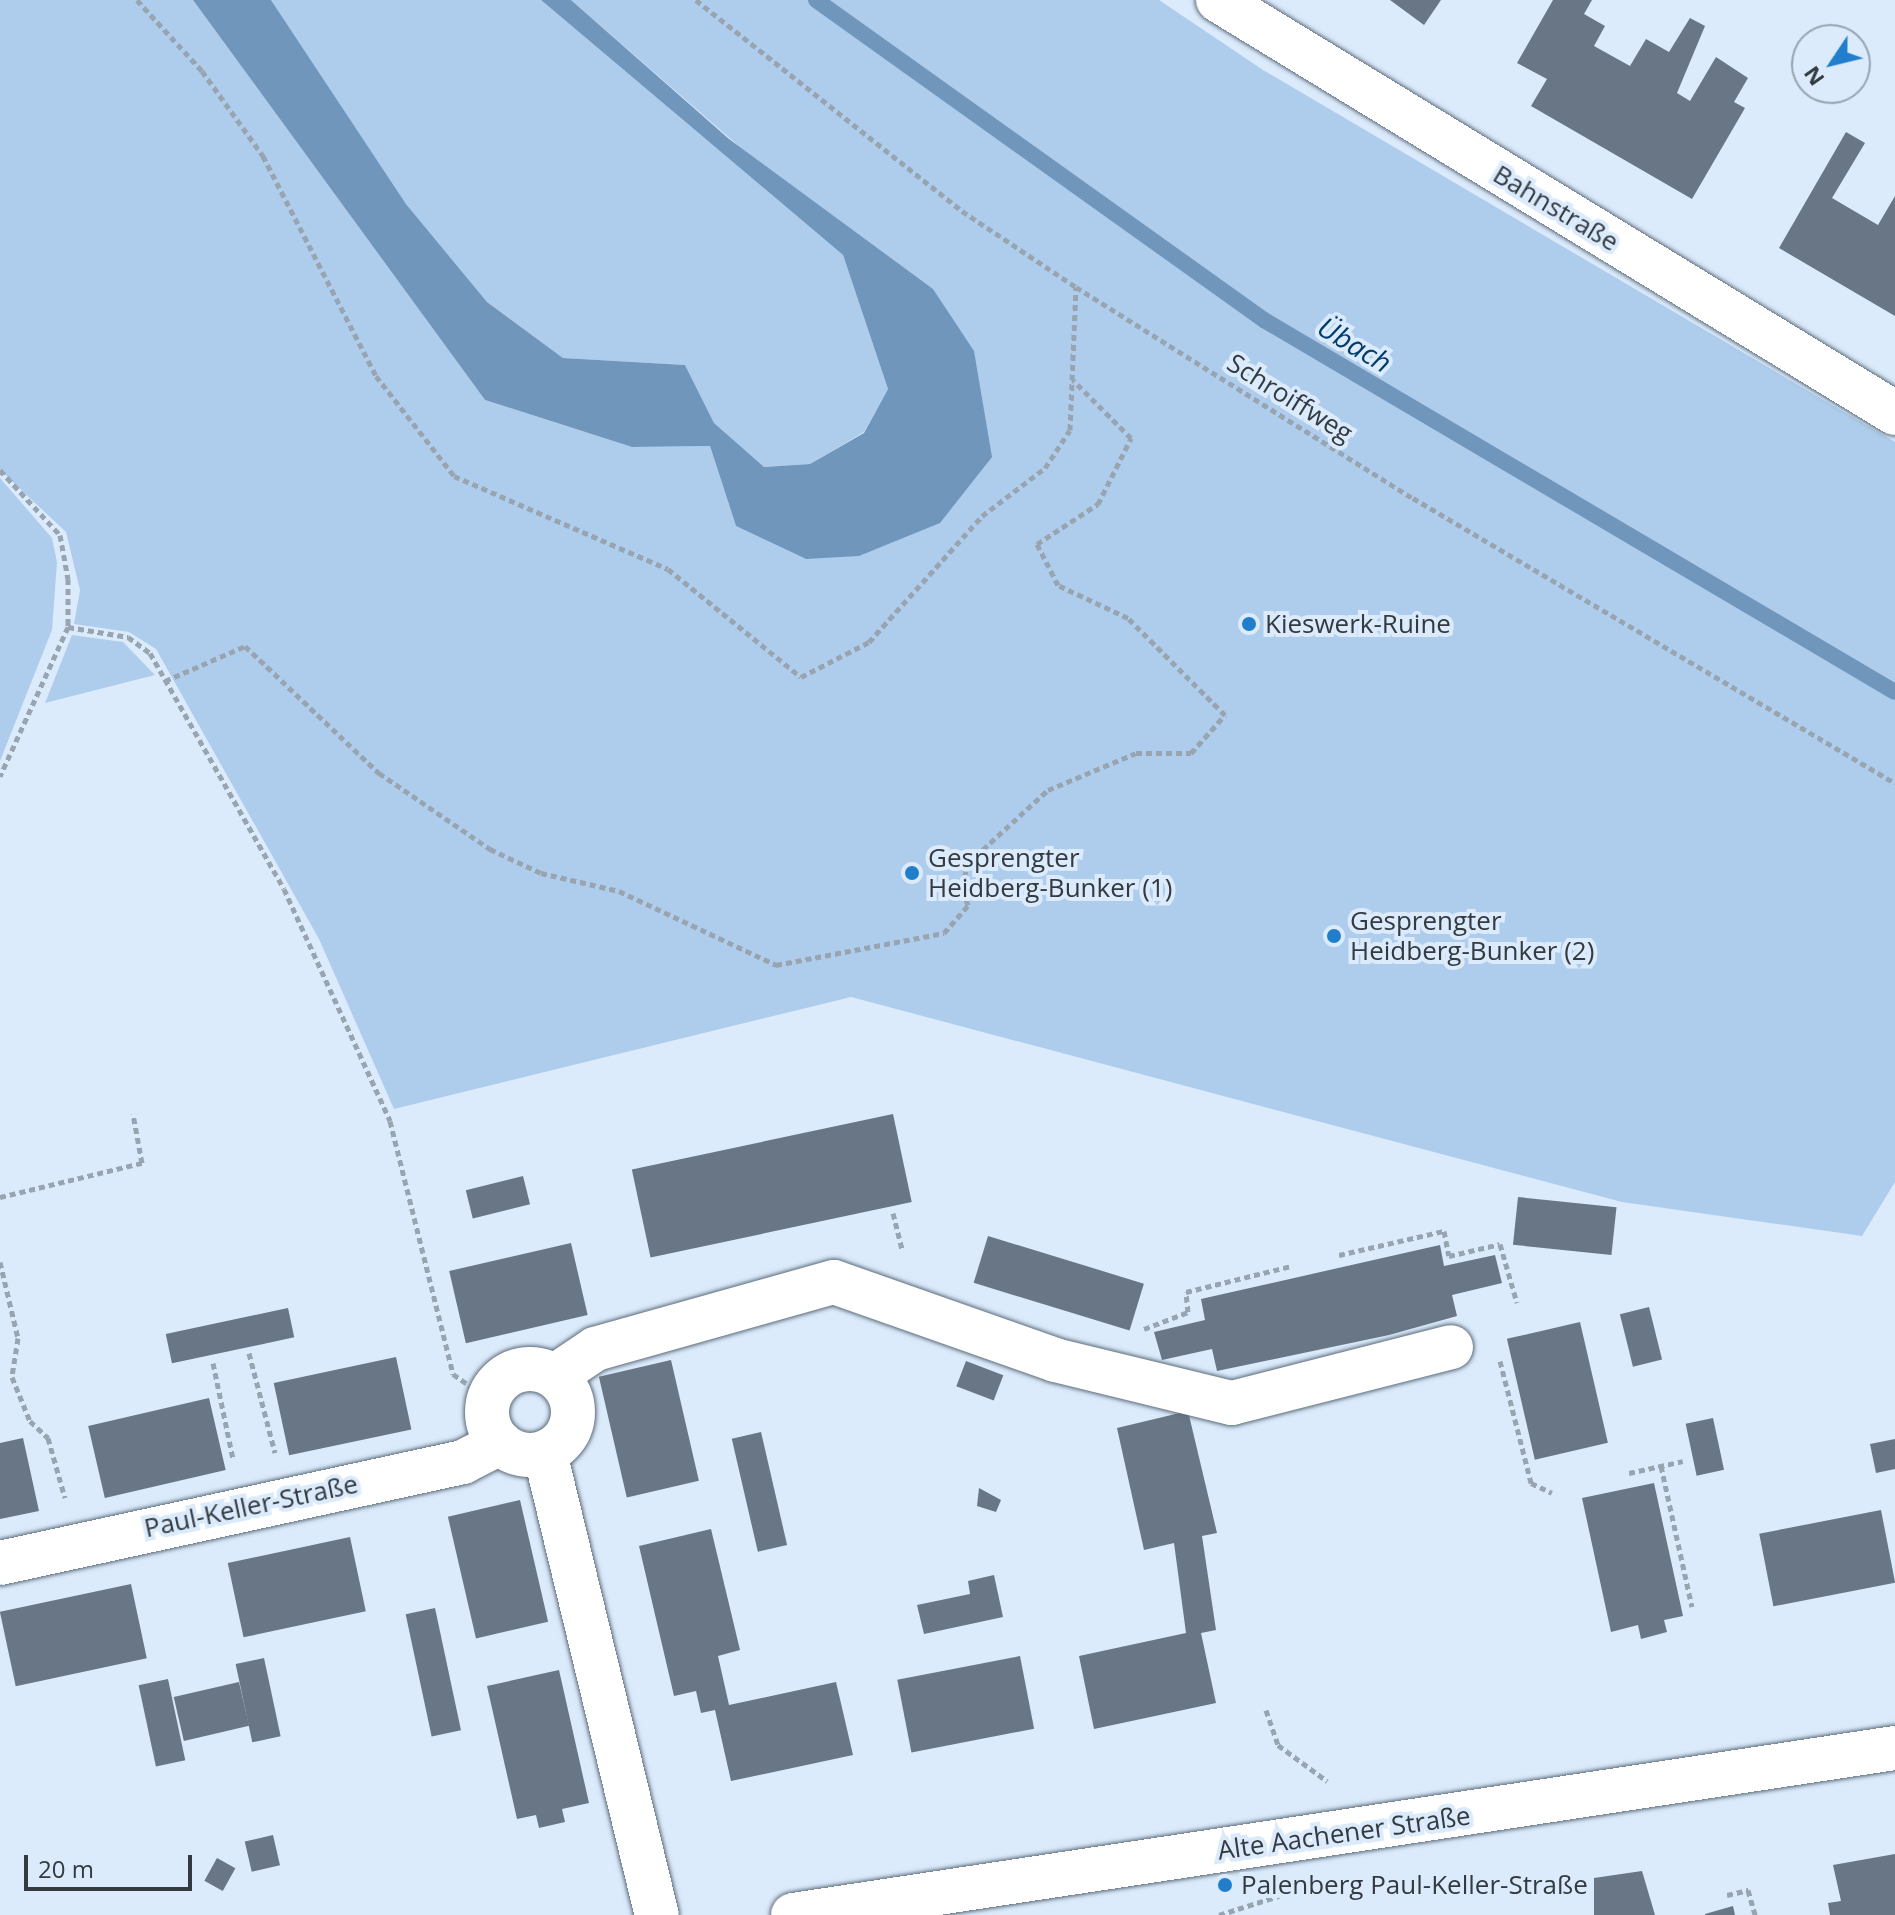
<!DOCTYPE html>
<html>
<head>
<meta charset="utf-8">
<style>
  body { margin:0 }
  #map { position:relative; width:1895px; height:1915px; overflow:hidden; background:#dbebfc; font-family:"Open Sans",sans-serif }
  div>[style] { position:absolute }
  .green>* { inset:0; background:#aecded }
  .water>* { inset:0; background:#7196bb }
  .stream>* { height:16px; margin:-8px; padding:0 8px; transform-origin:8px; border-radius:8px; background:#7196bb }
  .building>* { inset:0; background:#687685; transform-origin:0 0 }
  .path>* { height:5px; margin-top:-2.5px; transform-origin:0; background:repeating-linear-gradient(90deg,#98a4b0 0 6px,transparent 0 10px) }
  .roads { filter:drop-shadow(0 0 2px #5d6c7a) drop-shadow(0 0 2px #5d6c7a) }
  .street>* { height:44px; margin:-22px; padding:0 22px; transform-origin:22px; border-radius:22px; background:#fff }
  .street>.ring { margin:-22px; padding:0; box-sizing:content-box; background:none; border:44px solid #fff; border-radius:50% }
  .secondary>* { height:44px; margin:-22px; padding:0 22px; transform-origin:22px; border-radius:22px; background:#fff }
  .dots>* { width:22px; height:22px; translate:-50% -50%; box-sizing:border-box; border:4px solid #dbebfc; border-radius:50% }
  span { translate:-50% -50%; white-space:nowrap; text-align:center; line-height:1.15; -webkit-text-stroke:8px #dbebfc; paint-order:stroke }
  .street-label { font-size:26px; color:#333a40 }
  .poi-label { font-size:26px; color:#333a40 }
  .left { translate:0 -50%; text-align:left }
  .water-label { font-size:28px; color:#003d6c; font-style:italic }
  .north { position:absolute; left:1791px; top:24px; width:80px; height:80px; box-sizing:border-box; background:#dbebfc; border:2px solid #98a4b1; border-radius:50%; rotate:235deg; font-size:22px; font-weight:700; line-height:32px; text-align:center; color:#333a40 }
  .north::after { content:''; display:block; margin:auto; width:28px; height:36px; background:#217ecb; clip-path:polygon(50% 0,100% 100%,50% 72%,0 100%) }
  .scale { position:absolute; left:24px; top:1855px; width:168px; height:36px; box-sizing:border-box; border:4px solid #333a40; border-top:0; padding-left:10px; font-size:24px; line-height:28px; white-space:nowrap; color:#333a40; -webkit-text-stroke:6px #dbebfc; paint-order:stroke }
</style>
</head>
<body>
<div id="map">
  <div class="green">
    <i style="clip-path:polygon(0 0,193px 0,485px 400px,632px 447px,710px 446px,736px 526px,806px 559px,974px 351px,571px 0,1159px 0,1263px 70px,1895px 442px,1895px 1182px,1862px 1236px,1622px 1202px,851px 997px,394px 1109px,319px 939px,156px 649px,129px 632px,74px 624px,80px 590px,66px 532px,0 470px)"></i>
    <i style="clip-path:polygon(271px 0,541px 0,843px 255px,888px 389px,864px 432px,810px 464px,763px 467px,714px 423px,685px 365px,563px 358px,487px 302px,406px 204px)"></i>
    <i style="clip-path:polygon(0 478px,52px 538px,57px 562px,52px 630px,0 761px)"></i>
    <i style="clip-path:polygon(72px 635px,123px 642px,155px 675px,45px 703px)"></i>
  </div>
  <div class="water">
    <i style="clip-path:polygon(193px 0,271px 0,406px 204px,487px 302px,563px 358px,685px 365px,714px 423px,764px 467px,810px 464px,864px 433px,888px 389px,843px 255px,541px 0,571px 0,729px 139px,933px 289px,974px 351px,992px 457px,940px 523px,859px 556px,806px 559px,736px 526px,710px 446px,632px 447px,485px 400px)"></i>
  </div>
  <div class="stream">
    <i style="left:816px;top:0;width:551px;rotate:35.54deg"></i>
    <i style="left:1264px;top:320px;width:732px;rotate:30.52deg"></i>
  </div>
  <div class="building">
    <i style="clip-path:polygon(1390px 0,1441px 0,1424px 25px)"></i>
    <i style="clip-path:polygon(1553px 0,1592px 0,1584px 14px,1605px 26px,1594px 46px,1630px 66px,1646px 39px,1669px 52px,1690px 18px,1705px 26px,1677px 93px,1690px 101px,1716px 57px,1748px 78px,1734px 102px,1745px 108px,1692px 199px,1531px 106px,1547px 79px,1517px 63px)"></i>
    <i style="clip-path:polygon(1846px 132px,1865px 143px,1832px 198px,1878px 225px,1895px 196px,1895px 316px,1779px 248px)"></i>
    <i style="left:893px;top:1114px;width:90px;height:267px;rotate:78deg"></i>
    <i style="left:523px;top:1176px;width:29px;height:59px;rotate:76deg"></i>
    <i style="left:1518px;top:1197px;width:99px;height:48px;rotate:6deg"></i>
    <i style="left:988px;top:1236px;width:163px;height:49px;rotate:17deg"></i>
    <i style="left:571px;top:1243px;width:74px;height:125px;rotate:77deg"></i>
    <i style="clip-path:polygon(1440px 1245px,1444px 1266px,1495px 1255px,1502px 1283px,1452px 1295px,1457px 1316px,1389px 1335px,1217px 1371px,1212px 1349px,1162px 1360px,1154px 1332px,1205px 1320px,1201px 1299px)"></i>
    <i style="left:1649px;top:1307px;width:54px;height:30px;rotate:76deg"></i>
    <i style="left:288px;top:1308px;width:30px;height:125px;rotate:78deg"></i>
    <i style="left:1580px;top:1322px;width:124px;height:75px;rotate:77deg"></i>
    <i style="left:396px;top:1357px;width:74px;height:125px;rotate:78deg"></i>
    <i style="left:671px;top:1360px;width:124px;height:74px;rotate:77deg"></i>
    <i style="left:966px;top:1361px;width:40px;height:27px;rotate:21deg"></i>
    <i style="left:209px;top:1398px;width:74px;height:124px;rotate:77deg"></i>
    <i style="clip-path:polygon(1188px 1411px,1217px 1533px,1202px 1536px,1216px 1630px,1201px 1633px,1216px 1703px,1094px 1729px,1079px 1656px,1186px 1633px,1174px 1543px,1144px 1550px,1117px 1428px)"></i>
    <i style="left:1713px;top:1418px;width:53px;height:28px;rotate:78deg"></i>
    <i style="left:761px;top:1432px;width:116px;height:30px;rotate:77deg"></i>
    <i style="clip-path:polygon(23px 1438px,39px 1511px,0 1519px,0 1443px)"></i>
    <i style="clip-path:polygon(1895px 1439px,1895px 1469px,1876px 1473px,1870px 1444px)"></i>
    <i style="clip-path:polygon(1654px 1483px,1683px 1616px,1664px 1620px,1667px 1632px,1641px 1639px,1638px 1625px,1611px 1632px,1582px 1498px)"></i>
    <i style="clip-path:polygon(979px 1488px,1001px 1500px,996px 1512px,977px 1506px)"></i>
    <i style="left:520px;top:1500px;width:125px;height:74px;rotate:77deg"></i>
    <i style="left:1881px;top:1510px;width:74px;height:124px;rotate:79deg"></i>
    <i style="clip-path:polygon(711px 1529px,740px 1650px,718px 1656px,729px 1705px,836px 1682px,853px 1755px,731px 1781px,715px 1710px,701px 1713px,696px 1691px,674px 1696px,639px 1546px)"></i>
    <i style="left:350px;top:1537px;width:76px;height:125px;rotate:78deg"></i>
    <i style="clip-path:polygon(994px 1575px,1003px 1617px,924px 1634px,917px 1605px,970px 1594px,968px 1581px)"></i>
    <i style="left:131px;top:1584px;width:76px;height:134px;rotate:78deg"></i>
    <i style="left:435px;top:1608px;width:125px;height:30px;rotate:78deg"></i>
    <i style="left:1020px;top:1656px;width:74px;height:125px;rotate:79deg"></i>
    <i style="left:264px;top:1658px;width:80px;height:29px;rotate:78deg"></i>
    <i style="clip-path:polygon(559px 1670px,589px 1803px,562px 1809px,565px 1822px,539px 1828px,536px 1815px,517px 1819px,487px 1686px)"></i>
    <i style="left:168px;top:1679px;width:83px;height:30px;rotate:78deg"></i>
    <i style="left:239px;top:1682px;width:45px;height:67px;rotate:77deg"></i>
    <i style="left:273px;top:1835px;width:31px;height:29px;rotate:77deg"></i>
    <i style="clip-path:polygon(1895px 1854px,1895px 1915px,1830px 1915px,1828px 1903px,1841px 1901px,1833px 1865px)"></i>
    <i style="left:217px;top:1858px;width:21px;height:26px;rotate:29deg"></i>
    <i style="clip-path:polygon(1642px 1871px,1655px 1915px,1594px 1915px,1594px 1878px)"></i>
    <i style="clip-path:polygon(1733px 1906px,1735px 1915px,1705px 1915px,1705px 1914px)"></i>
  </div>
  <div class="path">
    <i style="left:137px;top:0;width:96px;rotate:47.5deg"></i>
    <i style="left:202px;top:71px;width:105px;rotate:54.3deg"></i>
    <i style="left:263px;top:156px;width:247px;rotate:62.8deg"></i>
    <i style="left:376px;top:376px;width:127px;rotate:52deg"></i>
    <i style="left:454px;top:476px;width:233px;rotate:23.5deg"></i>
    <i style="left:668px;top:569px;width:171px;rotate:39.1deg"></i>
    <i style="left:801px;top:677px;width:76px;rotate:-27.2deg"></i>
    <i style="left:869px;top:642px;width:169px;rotate:-48.1deg"></i>
    <i style="left:982px;top:516px;width:79px;rotate:-37.3deg"></i>
    <i style="left:1045px;top:468px;width:45px;rotate:-56.7deg"></i>
    <i style="left:1070px;top:430px;width:143px;rotate:-87.6deg"></i>
    <i style="left:696px;top:0;width:340px;rotate:38.4deg"></i>
    <i style="left:962px;top:211px;width:137px;rotate:33.7deg"></i>
    <i style="left:1076px;top:287px;width:398px;rotate:32.1deg"></i>
    <i style="left:1413px;top:498px;width:560px;rotate:30.6deg"></i>
    <i style="left:0;top:470px;width:88px;rotate:47.3deg"></i>
    <i style="left:60px;top:535px;width:45px;rotate:79.7deg"></i>
    <i style="left:68px;top:579px;width:48px;rotate:90deg"></i>
    <i style="left:68px;top:627px;width:164px;rotate:114.5deg"></i>
    <i style="left:68px;top:627px;width:61px;rotate:9.5deg"></i>
    <i style="left:128px;top:637px;width:27px;rotate:36deg"></i>
    <i style="left:150px;top:653px;width:271px;rotate:60.4deg"></i>
    <i style="left:284px;top:889px;width:255px;rotate:65.4deg"></i>
    <i style="left:390px;top:1121px;width:261px;rotate:76deg"></i>
    <i style="left:453px;top:1374px;width:35px;rotate:35deg"></i>
    <i style="left:165px;top:681px;width:87px;rotate:-23.6deg"></i>
    <i style="left:245px;top:646px;width:185px;rotate:43.5deg"></i>
    <i style="left:379px;top:773px;width:135px;rotate:34.4deg"></i>
    <i style="left:490px;top:849px;width:56px;rotate:25.2deg"></i>
    <i style="left:541px;top:873px;width:80px;rotate:13deg"></i>
    <i style="left:619px;top:891px;width:174px;rotate:25.2deg"></i>
    <i style="left:776px;top:965px;width:171px;rotate:-10.8deg"></i>
    <i style="left:944px;top:933px;width:37px;rotate:-49deg"></i>
    <i style="left:968px;top:905px;width:19px;rotate:-108deg"></i>
    <i style="left:962px;top:887px;width:25px;rotate:-76deg"></i>
    <i style="left:968px;top:863px;width:108px;rotate:-42.4deg"></i>
    <i style="left:1048px;top:790px;width:95px;rotate:-22.8deg"></i>
    <i style="left:1136px;top:753px;width:55px"></i>
    <i style="left:1191px;top:753px;width:51px;rotate:-48.2deg"></i>
    <i style="left:1225px;top:715px;width:137px;rotate:-135deg"></i>
    <i style="left:1128px;top:618px;width:77px;rotate:-154.8deg"></i>
    <i style="left:1058px;top:585px;width:46px;rotate:-117.1deg"></i>
    <i style="left:1037px;top:544px;width:73px;rotate:-33.3deg"></i>
    <i style="left:1098px;top:504px;width:74px;rotate:-63.4deg"></i>
    <i style="left:1131px;top:438px;width:82px;rotate:-135deg"></i>
    <i style="left:0;top:1197px;width:146px;rotate:-13.5deg"></i>
    <i style="left:142px;top:1163px;width:50px;rotate:-100.4deg"></i>
    <i style="left:893px;top:1213px;width:38px;rotate:76deg"></i>
    <i style="left:1339px;top:1255px;width:108px;rotate:-12.9deg"></i>
    <i style="left:1444px;top:1231px;width:25px;rotate:79deg"></i>
    <i style="left:1449px;top:1256px;width:52px;rotate:-13.2deg"></i>
    <i style="left:1500px;top:1244px;width:61px;rotate:73.9deg"></i>
    <i style="left:0;top:1262px;width:78px;rotate:76.7deg"></i>
    <i style="left:18px;top:1338px;width:39px;rotate:99deg"></i>
    <i style="left:12px;top:1377px;width:48px;rotate:67.8deg"></i>
    <i style="left:30px;top:1421px;width:25px;rotate:43deg"></i>
    <i style="left:48px;top:1438px;width:62px;rotate:74.2deg"></i>
    <i style="left:1144px;top:1329px;width:47px;rotate:-21.1deg"></i>
    <i style="left:1188px;top:1312px;width:20px;rotate:-96deg"></i>
    <i style="left:1186px;top:1292px;width:108px;rotate:-13.9deg"></i>
    <i style="left:249px;top:1353px;width:103px;rotate:75.4deg"></i>
    <i style="left:1500px;top:1361px;width:126px;rotate:75.7deg"></i>
    <i style="left:1531px;top:1483px;width:23px;rotate:25deg"></i>
    <i style="left:213px;top:1363px;width:98px;rotate:78.2deg"></i>
    <i style="left:1661px;top:1466px;width:144px;rotate:77.6deg"></i>
    <i style="left:1629px;top:1473px;width:55px;rotate:-12.5deg"></i>
    <i style="left:1266px;top:1710px;width:37px;rotate:71deg"></i>
    <i style="left:1278px;top:1745px;width:61px;rotate:36.3deg"></i>
    <i style="left:1727px;top:1895px;width:22px;rotate:-13deg"></i>
    <i style="left:1748px;top:1890px;width:26px;rotate:74deg"></i>
    <i style="left:1219px;top:1915px;width:63px;rotate:-17.6deg"></i>
  </div>
  <div class="roads">
    <div class="street">
      <i style="left:1218px;top:0;width:793px;rotate:31.39deg"></i>
      <i class="ring" style="left:487px;top:1369px;width:42px;height:42px"></i>
      <i style="left:555px;top:1376px;width:48px;rotate:-34deg"></i>
      <i style="left:595px;top:1349px;width:248px;rotate:-15.7deg"></i>
      <i style="left:834px;top:1282px;width:234px;rotate:19.4deg"></i>
      <i style="left:1055px;top:1360px;width:182px;rotate:13.7deg"></i>
      <i style="left:1232px;top:1403px;width:226px;rotate:-14.3deg"></i>
      <i style="left:545px;top:1453px;width:475px;rotate:76.4deg"></i>
      <i style="left:0;top:1563px;width:474px;rotate:-12.3deg"></i>
      <i style="left:463px;top:1462px;width:42px;rotate:-27.2deg"></i>
    </div>
    <div class="secondary">
      <i style="left:793px;top:1915px;width:1115px;rotate:-8.62deg"></i>
    </div>
  </div>
  <div class="dots">
    <i style="left:1249px;top:624px;background:#217ecb"></i>
    <i style="left:912px;top:873px;background:#217ecb"></i>
    <i style="left:1334px;top:936px;background:#217ecb"></i>
    <i style="left:1225px;top:1885px;background:#217ecb"></i>
  </div>
  <div class="street-label">
    <span style="left:1556px;top:208px;rotate:31deg">Bahnstraße</span>
    <span style="left:1290px;top:398px;rotate:32deg">Schroiffweg</span>
    <span style="left:251px;top:1506px;rotate:-12deg">Paul-Keller-Straße</span>
    <span style="left:1344px;top:1833px;rotate:-8deg">Alte Aachener Straße</span>
  </div>
  <div class="poi-label">
    <span class="left" style="left:1265px;top:624px">Kieswerk-Ruine</span>
    <span class="left" style="left:928px;top:873px">Gesprengter<br>Heidberg-Bunker (1)</span>
    <span class="left" style="left:1350px;top:936px">Gesprengter<br>Heidberg-Bunker (2)</span>
    <span class="left" style="left:1241px;top:1885px">Palenberg Paul-Keller-Straße</span>
  </div>
  <div class="water-label">
    <span style="left:1355px;top:344px;rotate:31deg">Übach</span>
  </div>
  <div class="north">N</div>
  <div class="scale">20 m</div>
</div>
</body>
</html>
